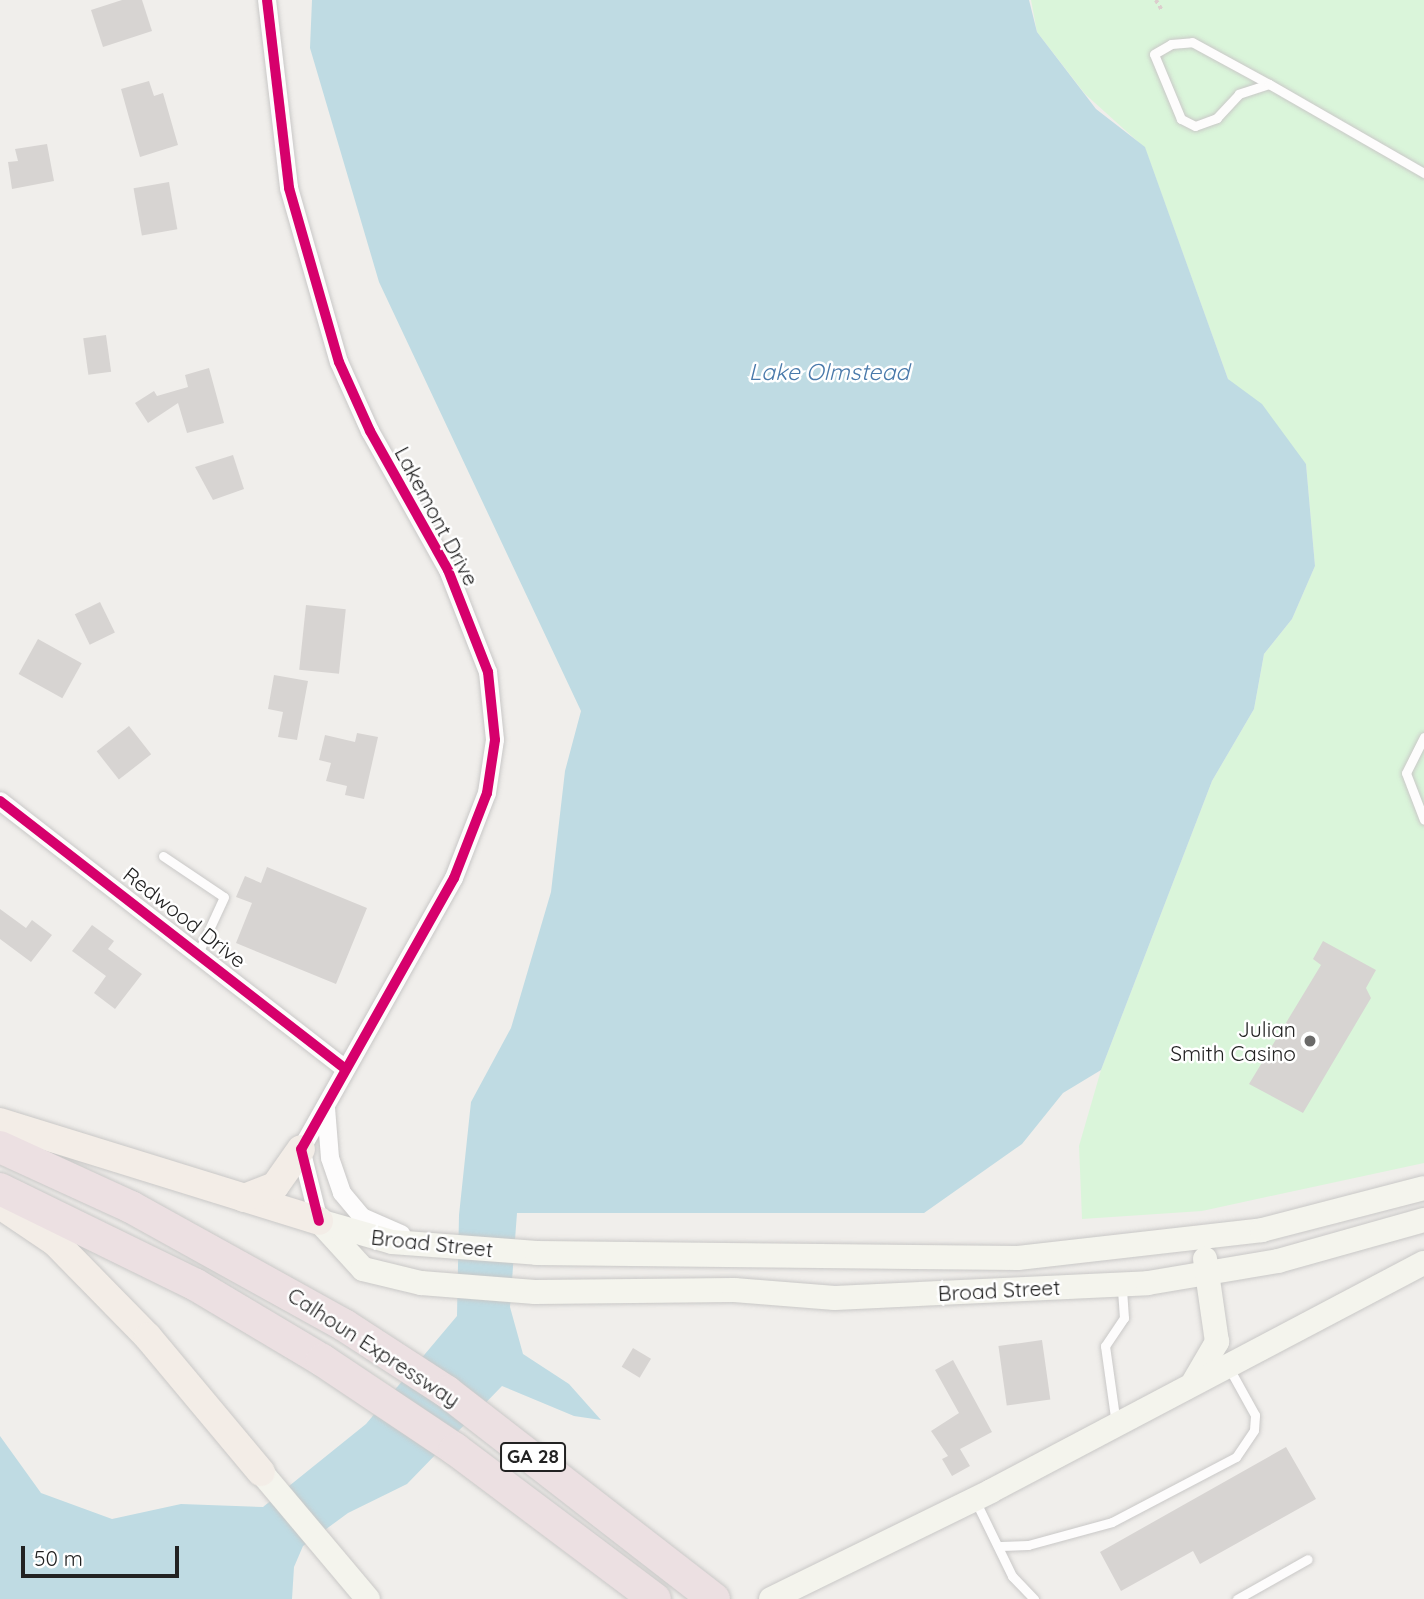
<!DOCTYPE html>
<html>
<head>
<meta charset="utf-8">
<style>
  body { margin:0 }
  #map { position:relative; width:1424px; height:1599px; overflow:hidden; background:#f0eeeb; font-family:Quicksand,sans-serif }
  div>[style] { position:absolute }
  .park>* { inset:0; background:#daf5da }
  .water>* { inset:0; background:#bfdbe3 }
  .building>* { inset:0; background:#d7d4d2; transform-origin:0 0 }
  .path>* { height:3.5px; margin-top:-1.75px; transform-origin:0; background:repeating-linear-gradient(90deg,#dccecd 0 3.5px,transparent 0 7px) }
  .roads { filter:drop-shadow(0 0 2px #c9c8c7) drop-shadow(0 0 2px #c9c8c7) }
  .lane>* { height:9px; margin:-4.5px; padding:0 4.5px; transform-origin:4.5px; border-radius:4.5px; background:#fdfcfc }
  .street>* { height:18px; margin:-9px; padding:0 9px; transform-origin:9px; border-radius:9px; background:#fdfcfc }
  .secondary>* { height:24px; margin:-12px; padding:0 12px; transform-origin:12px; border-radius:12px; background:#f4f4ed }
  .primary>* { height:28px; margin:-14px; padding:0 14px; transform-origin:14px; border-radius:14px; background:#f3ede7 }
  .highway>* { height:32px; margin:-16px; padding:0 16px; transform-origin:16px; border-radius:16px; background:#ece0e2 }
  .cycleway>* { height:10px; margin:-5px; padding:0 5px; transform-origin:5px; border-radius:5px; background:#d6006c }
  .dots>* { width:19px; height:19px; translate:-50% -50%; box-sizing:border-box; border:4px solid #fff; border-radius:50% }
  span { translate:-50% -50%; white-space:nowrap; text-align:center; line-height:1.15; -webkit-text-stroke:5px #fff; paint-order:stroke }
  .shield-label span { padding:2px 5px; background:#fff; border:2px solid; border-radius:5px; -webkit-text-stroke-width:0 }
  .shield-label { font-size:19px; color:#222; font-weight:700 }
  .street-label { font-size:21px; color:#222 }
  .poi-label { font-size:21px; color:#222 }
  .right { translate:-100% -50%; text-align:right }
  .water-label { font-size:23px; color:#4a7aab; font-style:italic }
  .scale { position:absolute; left:21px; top:1546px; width:158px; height:32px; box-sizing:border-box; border:4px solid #222; border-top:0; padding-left:9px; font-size:21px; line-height:24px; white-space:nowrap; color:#222; -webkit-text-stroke:5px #fff; paint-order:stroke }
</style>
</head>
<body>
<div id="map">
  <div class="park">
    <i style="clip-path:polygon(1031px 0,1424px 0,1424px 1163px,1202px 1211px,1082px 1219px,1079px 1146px,1101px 1070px,1212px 781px,1254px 709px,1264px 654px,1292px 619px,1315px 566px,1306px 464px,1228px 379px,1145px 148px,1085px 94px,1037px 32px)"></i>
  </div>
  <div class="water">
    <i style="clip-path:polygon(312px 0,1029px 0,1037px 32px,1096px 109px,1145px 147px,1228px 379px,1262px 404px,1306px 464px,1315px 566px,1292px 619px,1264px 654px,1254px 709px,1212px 781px,1101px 1070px,1063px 1093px,1022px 1144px,924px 1213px,517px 1213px,510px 1307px,523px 1354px,569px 1384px,601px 1420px,574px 1416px,502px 1386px,407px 1484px,348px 1513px,303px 1546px,294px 1567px,292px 1599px,0 1599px,0 1436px,41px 1493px,112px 1519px,181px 1504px,263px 1507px,366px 1424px,457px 1316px,459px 1215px,471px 1102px,511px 1028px,551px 892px,565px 771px,581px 711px,379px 282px,310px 48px)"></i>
  </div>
  <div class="building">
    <i style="clip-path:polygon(122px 0,142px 0,152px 31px,103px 47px,91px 10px)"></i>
    <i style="clip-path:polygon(149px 81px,154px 96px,163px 93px,178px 145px,140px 157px,121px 89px)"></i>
    <i style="clip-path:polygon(47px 144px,54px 181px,12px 189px,8px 162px,18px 161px,15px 149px)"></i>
    <i style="left:169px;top:182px;width:48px;height:36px;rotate:80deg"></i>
    <i style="left:106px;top:335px;width:37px;height:23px;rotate:82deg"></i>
    <i style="clip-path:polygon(209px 368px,224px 423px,187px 433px,178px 403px,148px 423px,135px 403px,154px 391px,157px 396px,188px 387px,185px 375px)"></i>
    <i style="clip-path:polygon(233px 455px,244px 489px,213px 500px,195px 467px)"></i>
    <i style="left:100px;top:602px;width:34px;height:28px;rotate:64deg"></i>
    <i style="left:306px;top:605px;width:40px;height:65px;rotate:6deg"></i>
    <i style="left:38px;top:639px;width:50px;height:40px;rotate:29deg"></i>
    <i style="clip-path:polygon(274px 675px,308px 681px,297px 740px,278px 737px,283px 712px,268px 709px)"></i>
    <i style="left:129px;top:726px;width:36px;height:41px;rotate:52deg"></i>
    <i style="clip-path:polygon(357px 733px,378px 737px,364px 799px,345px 795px,347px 786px,326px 781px,331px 763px,319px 760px,325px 735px,355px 742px)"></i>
    <i style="clip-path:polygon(267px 867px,367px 908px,336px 984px,236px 943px,252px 903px,236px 897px,245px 876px,261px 883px)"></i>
    <i style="clip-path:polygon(0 909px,26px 928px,32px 920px,52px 935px,31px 962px,0 939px)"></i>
    <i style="clip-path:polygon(92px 925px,114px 941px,108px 949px,142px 974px,115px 1009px,94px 993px,106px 976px,72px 951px)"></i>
    <i style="clip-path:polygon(1323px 941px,1376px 970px,1366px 988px,1371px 998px,1303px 1113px,1249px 1084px,1321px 965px,1313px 959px)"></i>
    <i style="left:1042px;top:1340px;width:60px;height:44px;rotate:82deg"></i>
    <i style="left:633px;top:1348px;width:21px;height:22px;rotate:31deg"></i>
    <i style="clip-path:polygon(953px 1360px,992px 1432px,960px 1449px,970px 1466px,952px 1476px,942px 1459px,948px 1456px,931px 1431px,959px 1413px,935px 1370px)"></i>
    <i style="clip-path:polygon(1286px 1447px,1316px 1499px,1200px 1564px,1193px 1551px,1121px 1591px,1100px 1552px)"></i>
  </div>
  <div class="path">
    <i style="left:1156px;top:0;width:12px;rotate:59deg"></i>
  </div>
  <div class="roads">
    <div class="lane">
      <i style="left:1269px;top:84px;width:32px;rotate:162deg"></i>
      <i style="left:1239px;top:94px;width:33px;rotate:133deg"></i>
      <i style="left:1217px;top:118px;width:23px;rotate:160deg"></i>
      <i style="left:1195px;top:126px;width:16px;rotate:-153deg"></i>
      <i style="left:1181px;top:119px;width:70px;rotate:-112.6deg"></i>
      <i style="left:1154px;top:54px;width:20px;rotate:-30deg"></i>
      <i style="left:1171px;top:44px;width:21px;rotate:-5deg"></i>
      <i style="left:1192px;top:42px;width:88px;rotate:28.6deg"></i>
      <i style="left:1269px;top:84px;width:179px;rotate:29.9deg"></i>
      <i style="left:1424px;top:737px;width:40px;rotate:116.6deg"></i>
      <i style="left:1406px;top:773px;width:50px;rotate:69deg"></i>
      <i style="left:163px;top:856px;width:73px;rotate:33.9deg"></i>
      <i style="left:224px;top:897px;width:60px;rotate:114.8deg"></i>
      <i style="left:1116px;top:1424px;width:79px;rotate:-98deg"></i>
      <i style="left:1105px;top:1346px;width:34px;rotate:-56deg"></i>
      <i style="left:1124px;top:1318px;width:31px;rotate:-94deg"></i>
      <i style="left:975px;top:1500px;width:85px;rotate:64deg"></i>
      <i style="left:1012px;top:1576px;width:32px;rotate:46deg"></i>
      <i style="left:1001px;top:1546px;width:27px;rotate:-2deg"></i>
      <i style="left:1028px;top:1545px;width:87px;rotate:-15.3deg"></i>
      <i style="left:1112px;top:1522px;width:140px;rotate:-27.7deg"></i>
      <i style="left:1236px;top:1457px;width:32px;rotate:-56deg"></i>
      <i style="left:1254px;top:1430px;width:15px;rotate:-86deg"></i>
      <i style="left:1255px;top:1415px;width:54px;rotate:-119deg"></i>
      <i style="left:1237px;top:1599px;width:81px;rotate:-29.4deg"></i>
    </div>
    <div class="street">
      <i style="left:267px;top:0;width:189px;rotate:83.3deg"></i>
      <i style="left:289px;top:188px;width:181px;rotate:74deg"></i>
      <i style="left:339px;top:362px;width:76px;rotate:65.8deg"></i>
      <i style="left:370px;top:431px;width:159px;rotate:60.7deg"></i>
      <i style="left:448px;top:570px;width:110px;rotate:68.6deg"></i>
      <i style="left:488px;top:672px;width:68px;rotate:84.1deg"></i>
      <i style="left:495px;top:740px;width:54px;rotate:98.6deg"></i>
      <i style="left:487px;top:793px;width:91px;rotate:111.2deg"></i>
      <i style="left:454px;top:878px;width:311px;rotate:119.4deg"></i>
      <i style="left:301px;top:1149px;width:74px;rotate:76deg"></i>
      <i style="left:0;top:801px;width:434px;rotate:37.8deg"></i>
      <i style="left:326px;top:1108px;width:50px;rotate:85.4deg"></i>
      <i style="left:330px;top:1158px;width:37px;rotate:71deg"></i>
      <i style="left:342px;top:1193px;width:31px;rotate:50deg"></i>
      <i style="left:362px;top:1217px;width:43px;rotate:23.6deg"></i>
    </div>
    <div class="secondary">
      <i style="left:319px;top:1221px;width:65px;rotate:47.5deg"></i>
      <i style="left:363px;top:1269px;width:60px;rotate:13.6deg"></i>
      <i style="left:421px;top:1283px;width:114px;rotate:4.5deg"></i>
      <i style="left:535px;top:1292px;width:199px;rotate:-0.6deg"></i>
      <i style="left:734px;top:1290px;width:101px;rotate:4.5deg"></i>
      <i style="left:835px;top:1298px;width:313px;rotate:-2.7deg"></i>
      <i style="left:1148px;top:1283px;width:132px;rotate:-9.6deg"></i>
      <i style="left:1278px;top:1261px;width:152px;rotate:-15.7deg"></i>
      <i style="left:319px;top:1221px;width:76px;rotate:16deg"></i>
      <i style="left:392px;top:1242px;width:145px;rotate:4.3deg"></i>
      <i style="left:537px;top:1253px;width:481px;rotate:0.6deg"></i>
      <i style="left:1018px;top:1258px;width:246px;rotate:-6.5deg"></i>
      <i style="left:1262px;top:1230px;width:167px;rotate:-14.5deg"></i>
      <i style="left:1193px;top:1383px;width:48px;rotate:-59.7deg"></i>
      <i style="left:1217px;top:1342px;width:84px;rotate:-98.2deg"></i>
      <i style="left:261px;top:1472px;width:166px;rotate:49.9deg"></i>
      <i style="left:771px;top:1599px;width:245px;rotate:-26.1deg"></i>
      <i style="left:991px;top:1491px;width:489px;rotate:-27.8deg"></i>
    </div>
    <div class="primary">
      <i style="left:0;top:1122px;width:334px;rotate:17.2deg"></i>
      <i style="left:244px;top:1198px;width:33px;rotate:-21deg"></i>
      <i style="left:275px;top:1186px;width:45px;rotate:-54.9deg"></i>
      <i style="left:0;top:1205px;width:66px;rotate:33.9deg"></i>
      <i style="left:55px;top:1242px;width:133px;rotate:45.6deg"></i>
      <i style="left:148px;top:1337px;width:176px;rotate:50.1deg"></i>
    </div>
    <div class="highway">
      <i style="left:0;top:1147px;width:144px;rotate:24.6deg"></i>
      <i style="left:131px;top:1207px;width:244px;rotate:29deg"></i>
      <i style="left:344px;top:1325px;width:123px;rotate:33deg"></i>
      <i style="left:447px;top:1392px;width:338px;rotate:37.8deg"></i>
      <i style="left:0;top:1189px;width:218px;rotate:26.1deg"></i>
      <i style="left:196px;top:1285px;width:147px;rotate:30.8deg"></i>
      <i style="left:322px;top:1360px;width:160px;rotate:33.8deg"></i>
      <i style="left:455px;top:1449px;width:250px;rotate:36.9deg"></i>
    </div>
  </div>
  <div class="cycleway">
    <i style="left:267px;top:0;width:189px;rotate:83.3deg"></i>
    <i style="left:289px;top:188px;width:181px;rotate:74deg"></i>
    <i style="left:339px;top:362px;width:76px;rotate:65.8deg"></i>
    <i style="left:370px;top:431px;width:159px;rotate:60.7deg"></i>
    <i style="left:448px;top:570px;width:110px;rotate:68.6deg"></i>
    <i style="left:488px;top:672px;width:68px;rotate:84.1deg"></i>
    <i style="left:495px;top:740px;width:54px;rotate:98.6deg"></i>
    <i style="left:487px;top:793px;width:91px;rotate:111.2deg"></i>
    <i style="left:454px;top:878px;width:311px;rotate:119.4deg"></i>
    <i style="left:301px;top:1149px;width:74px;rotate:76deg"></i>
    <i style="left:0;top:801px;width:434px;rotate:37.8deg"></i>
  </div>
  <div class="dots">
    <i style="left:1310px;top:1041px;background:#6a6968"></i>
  </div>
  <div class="shield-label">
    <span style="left:533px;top:1457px">GA 28</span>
  </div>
  <div class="street-label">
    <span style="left:437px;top:516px;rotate:62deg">Lakemont Drive</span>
    <span style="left:185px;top:917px;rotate:38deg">Redwood Drive</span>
    <span style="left:432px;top:1243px;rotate:6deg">Broad Street</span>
    <span style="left:999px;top:1290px;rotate:-3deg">Broad Street</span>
    <span style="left:374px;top:1347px;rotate:33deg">Calhoun Expressway</span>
  </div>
  <div class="poi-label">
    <span class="right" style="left:1296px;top:1041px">Julian<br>Smith Casino</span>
  </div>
  <div class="water-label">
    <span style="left:829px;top:372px">Lake Olmstead</span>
  </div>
  <div class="scale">50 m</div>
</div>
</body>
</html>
